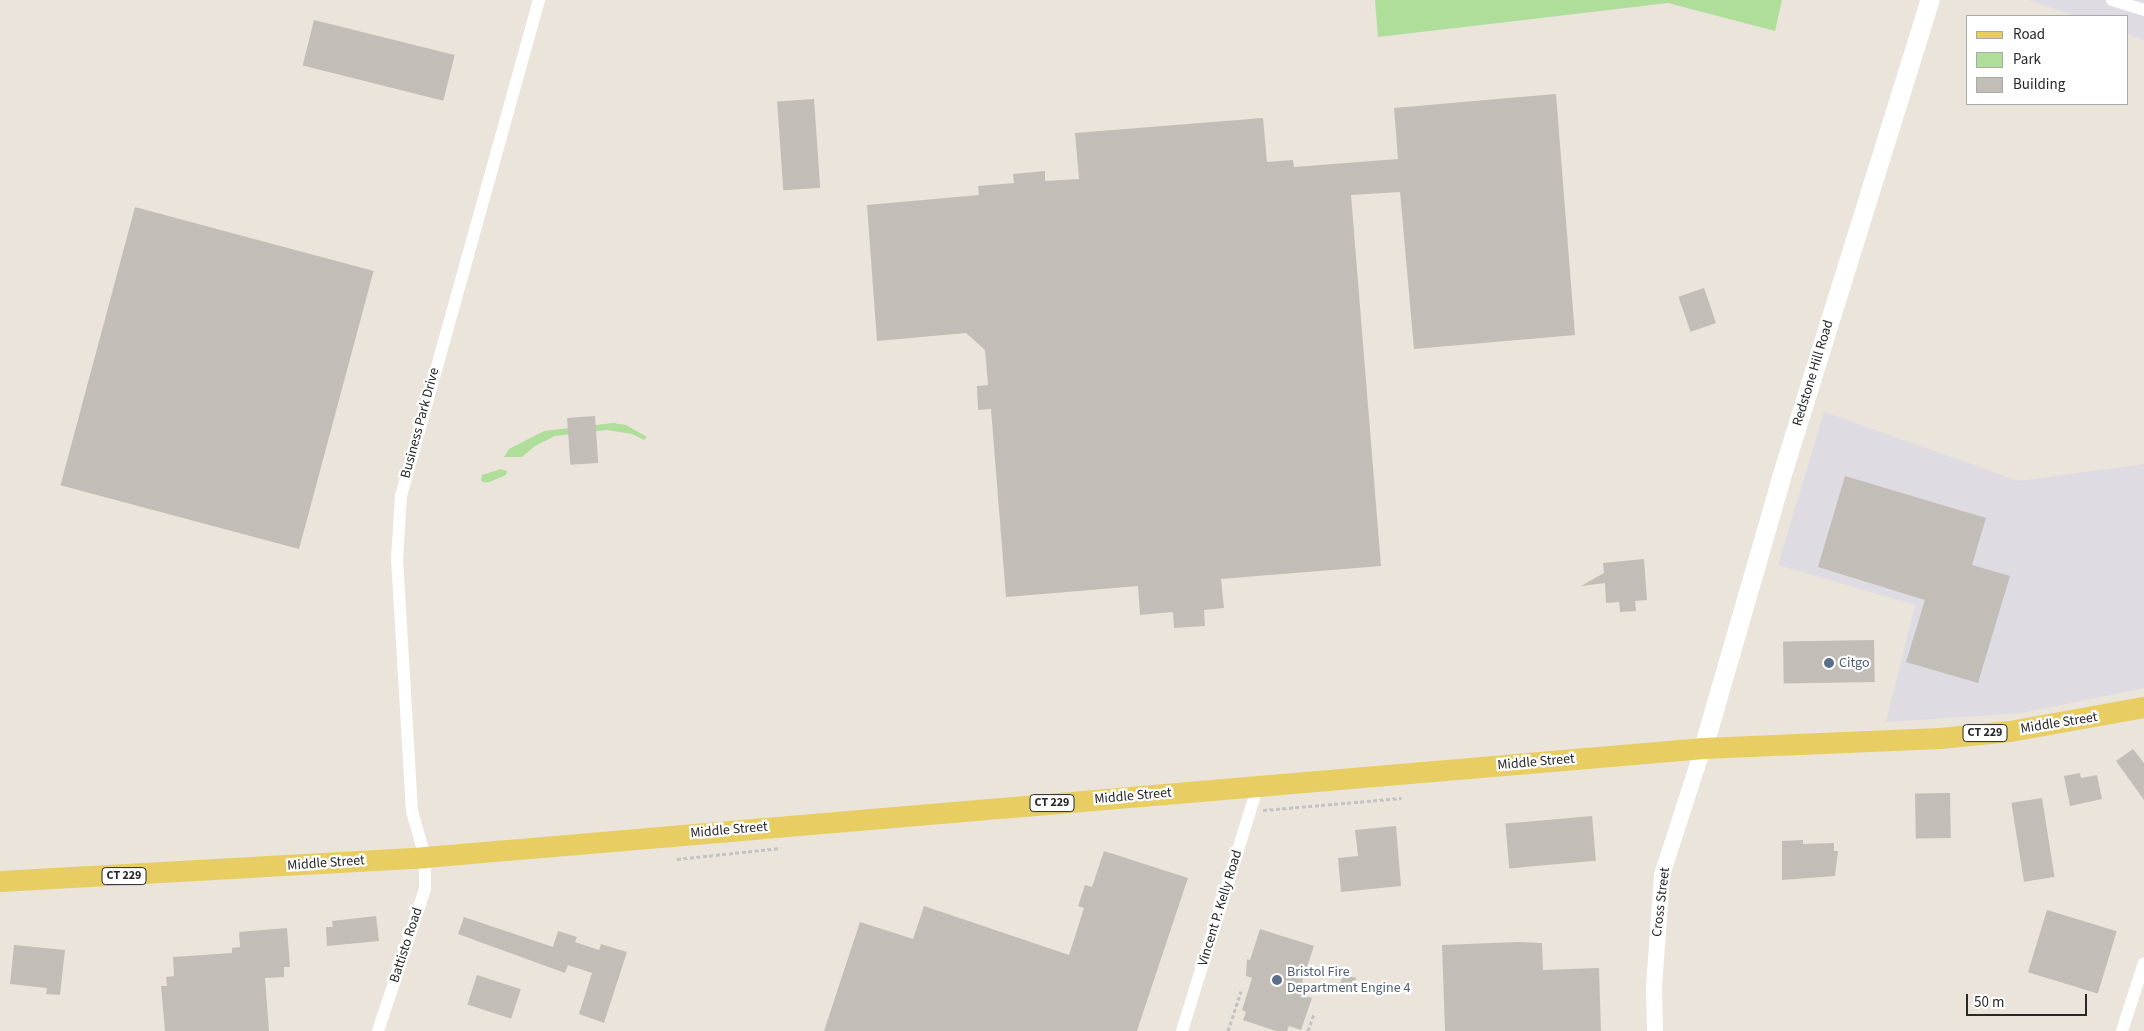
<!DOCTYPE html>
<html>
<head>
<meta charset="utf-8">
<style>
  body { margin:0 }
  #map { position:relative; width:2144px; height:1031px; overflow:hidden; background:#eae4db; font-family:"Source Sans 3",sans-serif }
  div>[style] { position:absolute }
  .industrial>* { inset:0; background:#dedbe3 }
  .green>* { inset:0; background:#afde9a }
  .building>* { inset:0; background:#c2beb7; transform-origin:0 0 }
  .path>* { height:3px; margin-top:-1.5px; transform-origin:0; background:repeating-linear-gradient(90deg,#c3c3c3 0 4px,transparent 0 6.5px) }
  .minor>* { height:12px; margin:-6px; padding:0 6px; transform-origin:6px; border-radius:6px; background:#fff }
  .tertiary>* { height:16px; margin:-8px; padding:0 8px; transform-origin:8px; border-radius:8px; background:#fff }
  .secondary>* { height:19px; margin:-9.5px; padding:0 9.5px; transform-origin:9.5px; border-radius:9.5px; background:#fff }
  .primary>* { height:21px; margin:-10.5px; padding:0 10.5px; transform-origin:10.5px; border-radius:10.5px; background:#e8ce62 }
  .dots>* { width:14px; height:14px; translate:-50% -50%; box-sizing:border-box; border:2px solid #fff; border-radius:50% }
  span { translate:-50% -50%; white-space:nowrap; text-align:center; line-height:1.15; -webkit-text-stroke:4.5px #fff; paint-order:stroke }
  .shield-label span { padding:1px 4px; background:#fff; border:1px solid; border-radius:4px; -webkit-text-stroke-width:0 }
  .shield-label { font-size:12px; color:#282828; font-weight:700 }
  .street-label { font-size:14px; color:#282828 }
  .service-label { font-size:14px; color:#4e5e75 }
  .left { translate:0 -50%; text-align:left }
  .legend { position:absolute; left:1966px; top:15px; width:162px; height:90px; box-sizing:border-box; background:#fff; border:1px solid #a9a9a9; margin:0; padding:6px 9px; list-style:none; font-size:15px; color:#282828 }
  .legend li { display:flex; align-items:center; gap:10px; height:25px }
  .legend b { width:25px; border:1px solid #a9a9a9 }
  .scale { position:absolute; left:1966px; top:994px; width:121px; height:22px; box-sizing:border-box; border:2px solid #282828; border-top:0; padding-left:6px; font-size:15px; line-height:18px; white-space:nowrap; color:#282828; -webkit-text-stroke:4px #fff; paint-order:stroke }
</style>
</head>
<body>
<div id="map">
  <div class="industrial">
    <i style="clip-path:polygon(2029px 0,2144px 0,2144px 40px,2128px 34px,2128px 16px,2076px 16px)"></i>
    <i style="clip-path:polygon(1824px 412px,2019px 481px,2144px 464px,2144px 688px,2022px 713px,1886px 722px,1915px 605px,1778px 565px)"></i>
  </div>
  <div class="green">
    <i style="clip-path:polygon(1375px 0,1782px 0,1775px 31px,1668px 3px,1378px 37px)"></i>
    <i style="clip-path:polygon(613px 423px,626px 425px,647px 437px,644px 440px,632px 434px,607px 430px,555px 436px,535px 446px,522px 457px,504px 457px,509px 449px,544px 431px)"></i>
    <i style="clip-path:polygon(501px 469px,507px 471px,506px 475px,487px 483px,481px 481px,482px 475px)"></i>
  </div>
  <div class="building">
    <i style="left:314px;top:20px;width:145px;height:47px;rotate:14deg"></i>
    <i style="clip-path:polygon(1556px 94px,1575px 335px,1414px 349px,1400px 192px,1351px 195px,1381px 566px,1221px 579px,1224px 608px,1204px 610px,1205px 626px,1174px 628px,1173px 612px,1140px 615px,1138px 586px,1006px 597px,991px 409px,978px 410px,977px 386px,988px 385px,985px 350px,966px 333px,877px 341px,867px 205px,979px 195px,978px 186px,1014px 183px,1013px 174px,1045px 171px,1045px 181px,1079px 179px,1075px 133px,1263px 118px,1267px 162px,1293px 160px,1294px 167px,1398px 159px,1394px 108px)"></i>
    <i style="left:814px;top:99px;width:89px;height:37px;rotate:86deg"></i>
    <i style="left:135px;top:207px;width:247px;height:288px;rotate:15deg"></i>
    <i style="left:1704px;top:288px;width:37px;height:27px;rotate:71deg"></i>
    <i style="left:595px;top:416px;width:47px;height:28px;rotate:86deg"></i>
    <i style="clip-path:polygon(1845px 476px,1986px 518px,1972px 565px,2010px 576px,1978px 683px,1906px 662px,1925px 600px,1818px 567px)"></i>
    <i style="clip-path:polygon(1644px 559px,1647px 600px,1635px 601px,1636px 611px,1620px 612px,1619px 602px,1606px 603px,1605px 583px,1581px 586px,1604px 573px,1603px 563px)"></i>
    <i style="left:1874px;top:640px;width:42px;height:91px;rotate:89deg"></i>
    <i style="clip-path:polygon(2133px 749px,2144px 763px,2144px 800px,2116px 761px)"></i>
    <i style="clip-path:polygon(2080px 773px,2081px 778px,2097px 775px,2102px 799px,2070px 806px,2064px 776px)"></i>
    <i style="left:1950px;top:793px;width:45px;height:35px;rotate:89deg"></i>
    <i style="left:2042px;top:798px;width:80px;height:31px;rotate:81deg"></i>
    <i style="left:1592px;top:816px;width:45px;height:87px;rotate:85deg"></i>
    <i style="clip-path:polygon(1396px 826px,1401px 886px,1341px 892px,1338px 858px,1358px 856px,1355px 830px)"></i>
    <i style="clip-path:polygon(1803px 840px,1803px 844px,1834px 843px,1834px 851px,1838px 851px,1835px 876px,1782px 880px,1782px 841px)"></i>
    <i style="clip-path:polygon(1104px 851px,1188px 878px,1137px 1031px,824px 1031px,860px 922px,913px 939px,924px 906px,1069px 955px,1084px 908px,1078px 906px,1085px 885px,1092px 887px)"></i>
    <i style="left:2047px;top:910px;width:73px;height:65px;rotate:17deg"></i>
    <i style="clip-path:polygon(376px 916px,379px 941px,327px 946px,326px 927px,333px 927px,332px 921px)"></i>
    <i style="clip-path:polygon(464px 917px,553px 947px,558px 931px,577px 937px,575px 942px,599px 950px,601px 944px,627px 952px,604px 1023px,579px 1014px,592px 973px,568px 965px,565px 973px,458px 934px)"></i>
    <i style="clip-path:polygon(287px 928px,290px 967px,284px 967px,284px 977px,265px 978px,269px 1031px,165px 1031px,161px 986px,167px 986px,166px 977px,174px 976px,173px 957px,232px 953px,232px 948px,240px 947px,239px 932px)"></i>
    <i style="clip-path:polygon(1260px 929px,1314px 946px,1302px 982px,1310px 984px,1306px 996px,1312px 998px,1301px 1030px,1289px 1026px,1287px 1031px,1276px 1031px,1243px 1020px,1246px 1012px,1242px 1010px,1252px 978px,1246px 976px,1247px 959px,1250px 960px)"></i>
    <i style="clip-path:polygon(1518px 942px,1542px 943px,1543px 970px,1599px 968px,1601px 1031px,1445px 1031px,1442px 945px)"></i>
    <i style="clip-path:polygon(14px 945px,65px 950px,60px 995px,46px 994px,47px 988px,10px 984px)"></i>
    <i style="left:1343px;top:974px;width:14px;height:14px;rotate:17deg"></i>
    <i style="left:477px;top:975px;width:46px;height:31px;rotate:18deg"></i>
  </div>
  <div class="path">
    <i style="left:1263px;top:810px;width:139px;rotate:-5deg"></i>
    <i style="left:677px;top:859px;width:104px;rotate:-6.1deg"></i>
    <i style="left:1228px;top:1031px;width:42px;rotate:-72deg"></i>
    <i style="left:1308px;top:1031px;width:18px;rotate:-71deg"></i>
  </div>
  <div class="minor">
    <i style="left:2112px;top:0;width:34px;rotate:17deg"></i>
    <i style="left:378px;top:1031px;width:150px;rotate:-71.7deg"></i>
    <i style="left:425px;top:889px;width:32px;rotate:-90deg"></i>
    <i style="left:425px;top:857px;width:48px;rotate:-105.8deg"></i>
    <i style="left:412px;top:811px;width:252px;rotate:-93.4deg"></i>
    <i style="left:397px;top:559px;width:63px;rotate:-86.4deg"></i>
    <i style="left:401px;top:496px;width:515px;rotate:-74.45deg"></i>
    <i style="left:1182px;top:1031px;width:257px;rotate:-72.8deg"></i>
    <i style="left:2122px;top:1031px;width:71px;rotate:-72.1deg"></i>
  </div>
  <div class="tertiary">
    <i style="left:1655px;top:1031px;width:44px;rotate:-91.3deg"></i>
    <i style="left:1654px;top:987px;width:112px;rotate:-85.9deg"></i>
    <i style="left:1662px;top:875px;width:133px;rotate:-72.1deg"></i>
  </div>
  <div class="secondary">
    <i style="left:1703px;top:748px;width:282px;rotate:-73.9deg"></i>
    <i style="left:1781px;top:477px;width:500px;rotate:-72.7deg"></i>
  </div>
  <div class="primary">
    <i style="left:0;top:881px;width:426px;rotate:-3.2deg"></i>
    <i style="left:425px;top:857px;width:1283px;rotate:-4.87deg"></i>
    <i style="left:1703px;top:748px;width:237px;rotate:-2.4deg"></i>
    <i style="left:1940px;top:738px;width:70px;rotate:-5.7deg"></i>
    <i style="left:2010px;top:731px;width:136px;rotate:-10.2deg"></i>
  </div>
  <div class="dots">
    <i style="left:1829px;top:663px;background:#5c6f8a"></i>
    <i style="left:1277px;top:980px;background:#5c6f8a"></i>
  </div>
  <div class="shield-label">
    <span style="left:1985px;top:733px">CT 229</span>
    <span style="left:1052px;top:803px">CT 229</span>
    <span style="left:124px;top:876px">CT 229</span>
  </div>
  <div class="street-label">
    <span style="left:1813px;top:373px;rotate:-73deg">Redstone Hill Road</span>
    <span style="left:420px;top:423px;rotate:-75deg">Business Park Drive</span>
    <span style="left:2059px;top:723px;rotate:-9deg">Middle Street</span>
    <span style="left:1536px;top:762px;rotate:-5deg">Middle Street</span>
    <span style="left:1133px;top:796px;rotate:-5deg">Middle Street</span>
    <span style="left:729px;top:830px;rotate:-5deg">Middle Street</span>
    <span style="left:326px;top:863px;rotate:-4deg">Middle Street</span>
    <span style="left:1661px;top:902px;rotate:-83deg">Cross Street</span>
    <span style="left:1220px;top:908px;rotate:-73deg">Vincent P. Kelly Road</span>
    <span style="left:406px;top:945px;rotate:-72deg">Battisto Road</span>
  </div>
  <div class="service-label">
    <span class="left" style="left:1839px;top:663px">Citgo</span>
    <span class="left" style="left:1287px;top:980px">Bristol Fire<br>Department Engine 4</span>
  </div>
  <ul class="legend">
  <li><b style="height:6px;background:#e8ce62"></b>Road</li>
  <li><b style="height:14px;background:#afde9a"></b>Park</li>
  <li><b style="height:14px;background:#c2beb7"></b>Building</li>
  </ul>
  <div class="scale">50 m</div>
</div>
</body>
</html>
